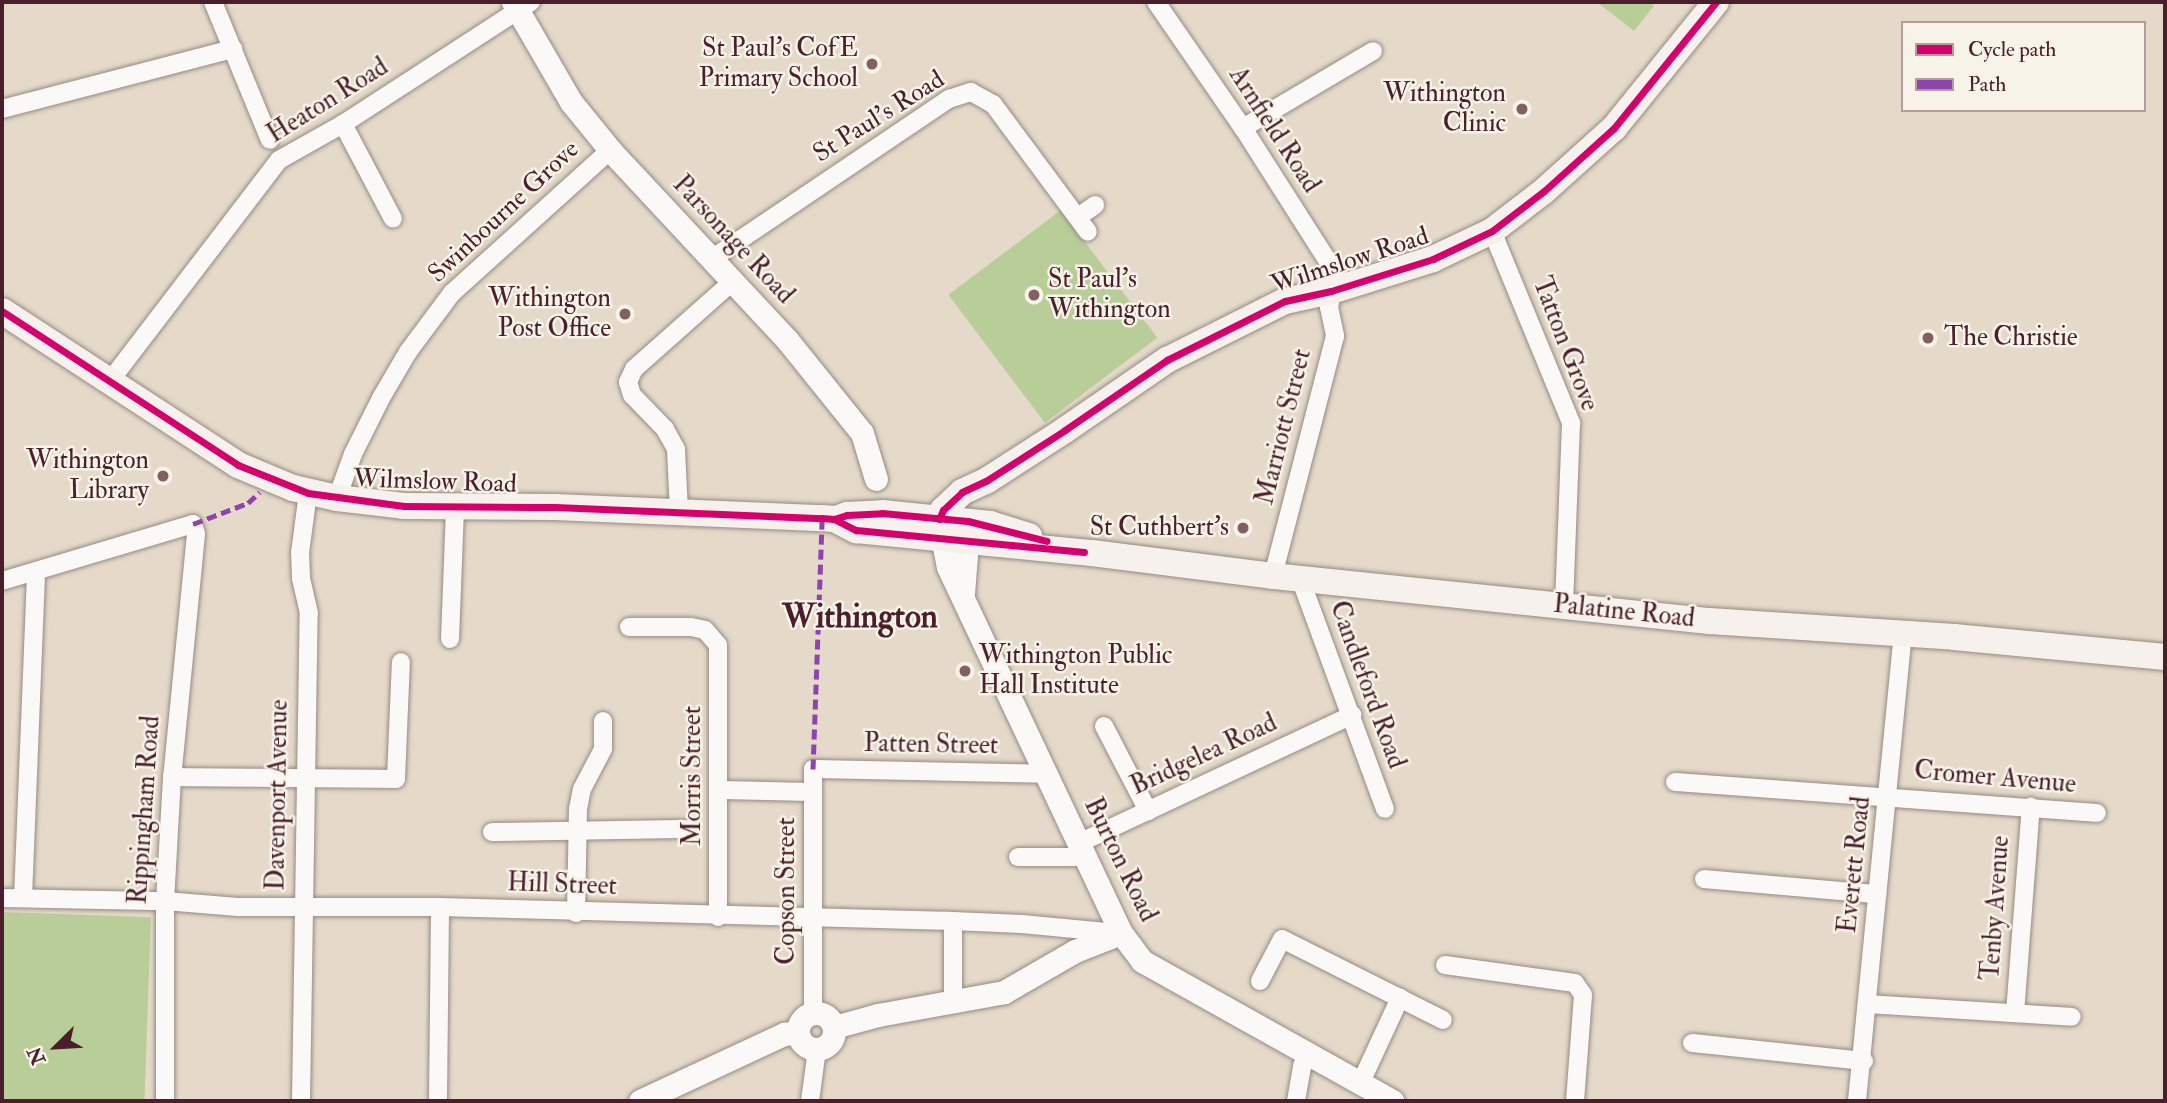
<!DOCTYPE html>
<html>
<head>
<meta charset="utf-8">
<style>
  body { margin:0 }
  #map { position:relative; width:2167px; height:1103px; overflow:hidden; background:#e5dac9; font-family:"IM FELL Double Pica",serif }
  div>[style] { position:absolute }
  .green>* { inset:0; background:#b8cd98; transform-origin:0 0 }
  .roads { filter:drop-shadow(0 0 2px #968a83) drop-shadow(0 0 2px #968a83) }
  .minor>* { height:18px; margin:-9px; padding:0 9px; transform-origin:9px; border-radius:9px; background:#fbf9f7 }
  .tertiary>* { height:23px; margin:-11.5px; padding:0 11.5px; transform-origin:11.5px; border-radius:11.5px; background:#fbf9f7 }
  .tertiary>.ring { margin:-11.5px; padding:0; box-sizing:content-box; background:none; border:23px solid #fbf9f7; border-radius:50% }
  .secondary>* { height:26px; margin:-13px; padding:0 13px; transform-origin:13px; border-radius:13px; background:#f6f1ed }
  .quiet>* { height:5px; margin-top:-2.5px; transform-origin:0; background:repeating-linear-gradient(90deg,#8e44ad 0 10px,transparent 0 15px) }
  .cycleway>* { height:7px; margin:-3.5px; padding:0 3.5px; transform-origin:3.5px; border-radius:3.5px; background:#d6006c }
  .dots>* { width:19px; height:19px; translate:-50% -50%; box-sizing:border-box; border:4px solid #f7f3e8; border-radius:50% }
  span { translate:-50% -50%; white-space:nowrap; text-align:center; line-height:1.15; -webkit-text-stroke:5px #f7f3e8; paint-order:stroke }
  .poi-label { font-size:26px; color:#4a1f2b }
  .right { translate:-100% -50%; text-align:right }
  .left { translate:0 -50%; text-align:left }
  .street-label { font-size:26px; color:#4a1f2b }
  .district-label { font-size:33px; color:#4a1f2b; font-weight:700 }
  .frame { position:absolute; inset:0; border:4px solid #4a1f2b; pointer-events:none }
  .legend { position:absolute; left:1901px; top:21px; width:245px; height:91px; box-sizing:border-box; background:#f7f3e8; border:2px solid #b29e9c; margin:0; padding:9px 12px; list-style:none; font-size:21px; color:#4a1f2b }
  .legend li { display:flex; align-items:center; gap:14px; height:35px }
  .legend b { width:35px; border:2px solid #b29e9c }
  .north { position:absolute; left:21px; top:1012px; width:70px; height:70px; -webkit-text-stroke:5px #f7f3e8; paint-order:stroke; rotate:246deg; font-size:19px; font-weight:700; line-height:28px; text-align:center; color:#4a1f2b }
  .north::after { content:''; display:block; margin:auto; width:24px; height:32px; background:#4a1f2b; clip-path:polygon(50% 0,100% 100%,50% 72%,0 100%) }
</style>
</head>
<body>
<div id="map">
  <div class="green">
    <i style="clip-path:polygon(1597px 2px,1649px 2px,1654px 6px,1634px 31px)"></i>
    <i style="left:1061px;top:210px;width:160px;height:141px;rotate:53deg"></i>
    <i style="left:2px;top:912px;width:149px;height:189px;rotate:2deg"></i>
  </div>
  <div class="roads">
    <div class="minor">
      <i style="left:213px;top:2px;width:149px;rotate:67.6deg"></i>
      <i style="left:1156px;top:2px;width:153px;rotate:55.4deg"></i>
      <i style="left:1243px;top:128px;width:173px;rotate:57.5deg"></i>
      <i style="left:1336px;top:274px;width:34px;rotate:102deg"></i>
      <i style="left:1329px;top:307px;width:30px;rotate:78deg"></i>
      <i style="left:1335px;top:336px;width:248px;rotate:104.5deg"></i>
      <i style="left:2px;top:109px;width:239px;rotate:-14.6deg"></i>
      <i style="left:343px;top:124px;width:107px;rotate:62.2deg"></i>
      <i style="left:1243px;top:128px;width:151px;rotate:-30.6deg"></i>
      <i style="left:1078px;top:217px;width:21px;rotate:-35deg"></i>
      <i style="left:1492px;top:231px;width:208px;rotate:67.6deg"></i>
      <i style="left:1571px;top:423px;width:182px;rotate:92.2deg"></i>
      <i style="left:713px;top:258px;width:285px;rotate:-34deg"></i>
      <i style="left:949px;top:99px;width:23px;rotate:-18deg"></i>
      <i style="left:971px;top:92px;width:25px;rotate:29deg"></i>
      <i style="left:993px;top:104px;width:159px;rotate:53.4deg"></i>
      <i style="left:110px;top:381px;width:278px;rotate:-52.6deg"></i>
      <i style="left:279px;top:160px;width:73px;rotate:-29.4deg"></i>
      <i style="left:343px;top:124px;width:224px;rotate:-33deg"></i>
      <i style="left:337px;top:498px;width:47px;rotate:-70deg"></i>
      <i style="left:353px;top:454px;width:63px;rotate:-63.4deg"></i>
      <i style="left:381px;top:398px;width:53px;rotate:-59.6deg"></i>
      <i style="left:408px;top:352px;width:74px;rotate:-53.3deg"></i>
      <i style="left:452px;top:293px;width:213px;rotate:-42.1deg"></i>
      <i style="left:679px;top:511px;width:62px;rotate:-92.8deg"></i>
      <i style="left:676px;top:449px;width:23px;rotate:-119deg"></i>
      <i style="left:665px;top:429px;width:47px;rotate:-134.1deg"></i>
      <i style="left:632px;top:395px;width:14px;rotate:-107deg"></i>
      <i style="left:628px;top:382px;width:14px;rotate:-65deg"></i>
      <i style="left:634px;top:369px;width:132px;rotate:-41.6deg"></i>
      <i style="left:1300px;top:578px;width:246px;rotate:69.8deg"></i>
      <i style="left:2px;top:581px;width:199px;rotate:-16.6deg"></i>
      <i style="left:193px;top:524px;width:10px;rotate:73deg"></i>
      <i style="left:196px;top:534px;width:244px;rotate:95.6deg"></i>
      <i style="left:172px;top:777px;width:124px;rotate:93.2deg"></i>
      <i style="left:165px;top:901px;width:200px;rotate:90deg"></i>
      <i style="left:629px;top:627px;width:62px"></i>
      <i style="left:691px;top:627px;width:14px;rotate:12deg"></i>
      <i style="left:705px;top:630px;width:20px;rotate:49deg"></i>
      <i style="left:718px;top:645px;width:272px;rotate:90deg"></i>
      <i style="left:450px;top:639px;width:133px;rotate:-87.8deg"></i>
      <i style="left:1104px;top:726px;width:96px;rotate:62.6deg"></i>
      <i style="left:172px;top:777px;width:224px;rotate:0.5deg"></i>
      <i style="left:396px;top:779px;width:117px;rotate:-87.6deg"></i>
      <i style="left:1675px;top:782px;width:423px;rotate:4.2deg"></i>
      <i style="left:720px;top:790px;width:93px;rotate:1.2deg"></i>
      <i style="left:492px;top:832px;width:193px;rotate:-0.9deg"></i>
      <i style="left:1079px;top:843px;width:302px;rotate:-25.1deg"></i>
      <i style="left:1018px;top:857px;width:69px"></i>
      <i style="left:1704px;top:879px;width:174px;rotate:5deg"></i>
      <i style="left:2px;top:898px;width:163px;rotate:1.1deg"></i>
      <i style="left:165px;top:901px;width:73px;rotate:4.7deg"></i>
      <i style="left:238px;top:907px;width:202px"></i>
      <i style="left:440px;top:907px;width:513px;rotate:1.56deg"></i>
      <i style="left:953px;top:921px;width:69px;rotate:2.5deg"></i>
      <i style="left:1022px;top:924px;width:95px;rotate:5.4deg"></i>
      <i style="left:23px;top:898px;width:327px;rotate:-87.7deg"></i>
      <i style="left:576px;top:913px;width:104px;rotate:-88.9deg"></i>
      <i style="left:578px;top:809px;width:20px;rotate:-79deg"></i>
      <i style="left:582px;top:789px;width:45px;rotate:-62.3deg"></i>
      <i style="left:603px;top:749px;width:28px;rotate:-90deg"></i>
      <i style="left:953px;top:921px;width:82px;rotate:90deg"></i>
      <i style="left:1445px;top:965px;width:131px;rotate:7.9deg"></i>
      <i style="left:1575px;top:983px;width:14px;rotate:56deg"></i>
      <i style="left:1583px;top:995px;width:106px;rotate:94.3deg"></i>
      <i style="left:1260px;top:981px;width:47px;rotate:-62.4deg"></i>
      <i style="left:1282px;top:939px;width:180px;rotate:26.7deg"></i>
      <i style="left:1868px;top:1004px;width:204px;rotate:3.6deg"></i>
      <i style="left:813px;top:1013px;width:244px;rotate:-90deg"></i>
      <i style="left:813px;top:769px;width:235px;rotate:1.2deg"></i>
      <i style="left:2015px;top:1013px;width:207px;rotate:-85.6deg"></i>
      <i style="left:1692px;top:1043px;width:173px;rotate:6deg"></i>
      <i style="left:1361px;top:1082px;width:93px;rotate:-65.1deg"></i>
      <i style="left:301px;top:1101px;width:488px;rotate:-89.1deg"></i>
      <i style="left:309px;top:613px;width:36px;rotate:-103deg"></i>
      <i style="left:301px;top:578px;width:25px;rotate:-92deg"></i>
      <i style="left:300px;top:553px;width:61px;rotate:-82.4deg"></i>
      <i style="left:438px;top:1101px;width:194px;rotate:-89.4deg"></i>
      <i style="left:810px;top:1101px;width:52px;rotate:-82.3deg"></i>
      <i style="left:1296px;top:1101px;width:36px;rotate:-80deg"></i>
      <i style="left:1302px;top:1066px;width:13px;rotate:-61deg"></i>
      <i style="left:1857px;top:1101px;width:470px;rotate:-84.4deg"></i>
    </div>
    <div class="tertiary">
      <i style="left:513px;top:2px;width:116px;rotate:59.9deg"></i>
      <i style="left:571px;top:102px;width:62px;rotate:50.9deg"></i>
      <i style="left:610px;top:150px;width:261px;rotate:47deg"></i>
      <i style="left:788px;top:341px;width:118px;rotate:51.2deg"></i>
      <i style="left:862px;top:433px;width:48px;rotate:73.1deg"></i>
      <i style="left:939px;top:522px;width:46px;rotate:78.7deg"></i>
      <i style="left:948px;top:567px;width:405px;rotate:64.7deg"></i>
      <i style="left:1121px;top:933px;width:35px;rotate:53deg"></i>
      <i style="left:1142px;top:961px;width:287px;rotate:29.2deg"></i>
      <i style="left:963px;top:594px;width:52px;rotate:-85.6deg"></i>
      <i class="ring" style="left:798px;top:1013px;width:13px;height:13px"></i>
      <i style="left:834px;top:1027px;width:46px;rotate:-15.3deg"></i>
      <i style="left:878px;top:1015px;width:128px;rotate:-10.3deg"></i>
      <i style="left:1004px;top:992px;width:82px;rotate:-30deg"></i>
      <i style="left:1075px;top:951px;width:49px;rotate:-21.4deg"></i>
      <i style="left:640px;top:1101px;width:159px;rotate:-25deg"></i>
      <i style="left:784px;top:1034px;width:14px;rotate:-8deg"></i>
    </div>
    <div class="secondary">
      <i style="left:2px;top:311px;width:282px;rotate:33.1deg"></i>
      <i style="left:238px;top:465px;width:60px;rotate:22.7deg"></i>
      <i style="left:293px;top:488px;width:45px;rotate:12.8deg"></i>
      <i style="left:337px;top:498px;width:67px;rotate:6.8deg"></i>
      <i style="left:404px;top:506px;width:151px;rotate:0.4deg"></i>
      <i style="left:555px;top:507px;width:267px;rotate:2.4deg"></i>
      <i style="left:822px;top:518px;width:12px;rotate:5deg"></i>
      <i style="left:834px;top:519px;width:25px;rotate:27deg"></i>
      <i style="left:856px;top:530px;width:237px;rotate:5.6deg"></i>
      <i style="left:1092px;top:553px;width:182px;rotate:7.2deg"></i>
      <i style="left:1273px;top:576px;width:438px;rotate:5.9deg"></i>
      <i style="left:1709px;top:621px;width:246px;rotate:3.7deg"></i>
      <i style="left:1954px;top:637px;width:212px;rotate:5.4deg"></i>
      <i style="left:836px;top:519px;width:12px;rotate:-20deg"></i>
      <i style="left:847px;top:515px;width:35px;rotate:-3deg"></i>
      <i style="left:882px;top:513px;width:109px;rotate:5.8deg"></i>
      <i style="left:990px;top:524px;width:41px;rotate:17.1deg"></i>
      <i style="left:939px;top:519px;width:10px;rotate:-66deg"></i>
      <i style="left:943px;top:510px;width:26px;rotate:-43deg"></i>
      <i style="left:962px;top:492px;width:26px;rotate:-25deg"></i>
      <i style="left:986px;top:481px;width:94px;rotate:-32.8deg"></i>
      <i style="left:1065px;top:430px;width:124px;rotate:-34.5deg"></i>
      <i style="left:1167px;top:360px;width:132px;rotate:-26.6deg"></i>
      <i style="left:1285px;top:301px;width:47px;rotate:-12.3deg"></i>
      <i style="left:1331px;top:291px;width:107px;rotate:-17.4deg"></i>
      <i style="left:1433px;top:259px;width:65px;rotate:-25.4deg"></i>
      <i style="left:1492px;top:231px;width:66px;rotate:-37.6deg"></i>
      <i style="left:1544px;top:191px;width:94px;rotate:-42deg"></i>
      <i style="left:1614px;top:128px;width:162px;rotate:-51deg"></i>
    </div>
  </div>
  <div class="quiet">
    <i style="left:193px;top:524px;width:59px;rotate:-20.9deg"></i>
    <i style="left:248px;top:503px;width:16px;rotate:-43deg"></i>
    <i style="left:813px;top:769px;width:251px;rotate:-87.9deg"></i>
  </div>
  <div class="cycleway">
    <i style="left:2px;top:311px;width:282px;rotate:33.1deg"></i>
    <i style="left:238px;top:465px;width:75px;rotate:21.8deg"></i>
    <i style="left:308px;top:493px;width:97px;rotate:7.7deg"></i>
    <i style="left:404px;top:506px;width:151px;rotate:0.4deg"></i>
    <i style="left:555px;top:507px;width:267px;rotate:2.4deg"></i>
    <i style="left:822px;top:518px;width:12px;rotate:5deg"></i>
    <i style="left:834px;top:519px;width:25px;rotate:27deg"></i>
    <i style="left:856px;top:530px;width:229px;rotate:5.5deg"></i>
    <i style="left:834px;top:519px;width:14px;rotate:-17deg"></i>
    <i style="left:847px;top:515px;width:35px;rotate:-3deg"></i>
    <i style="left:882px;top:513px;width:86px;rotate:5.3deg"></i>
    <i style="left:968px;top:521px;width:81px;rotate:14.2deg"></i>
    <i style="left:939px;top:519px;width:10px;rotate:-66deg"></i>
    <i style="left:943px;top:510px;width:26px;rotate:-43deg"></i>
    <i style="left:962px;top:492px;width:26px;rotate:-25deg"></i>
    <i style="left:986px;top:481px;width:94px;rotate:-32.8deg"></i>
    <i style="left:1065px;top:430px;width:124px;rotate:-34.5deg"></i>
    <i style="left:1167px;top:360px;width:132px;rotate:-26.6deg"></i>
    <i style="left:1285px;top:301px;width:47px;rotate:-12.3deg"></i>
    <i style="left:1331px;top:291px;width:107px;rotate:-17.4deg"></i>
    <i style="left:1433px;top:259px;width:65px;rotate:-25.4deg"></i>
    <i style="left:1492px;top:231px;width:66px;rotate:-37.6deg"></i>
    <i style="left:1544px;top:191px;width:94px;rotate:-42deg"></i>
    <i style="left:1614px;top:128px;width:162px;rotate:-51deg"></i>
  </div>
  <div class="dots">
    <i style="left:872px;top:64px;background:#806062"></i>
    <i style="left:1522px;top:109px;background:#806062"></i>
    <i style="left:1034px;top:295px;background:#806062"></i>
    <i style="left:625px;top:314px;background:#806062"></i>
    <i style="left:1928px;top:338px;background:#806062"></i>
    <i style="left:163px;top:476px;background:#806062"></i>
    <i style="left:1243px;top:528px;background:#806062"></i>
    <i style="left:965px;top:671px;background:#806062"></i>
  </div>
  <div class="poi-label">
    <span class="right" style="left:858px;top:64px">St Paul's CofE<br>Primary School</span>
    <span class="right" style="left:1506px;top:109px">Withington<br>Clinic</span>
    <span class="left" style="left:1048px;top:295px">St Paul's<br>Withington</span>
    <span class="right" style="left:611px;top:314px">Withington<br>Post Office</span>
    <span class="left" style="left:1944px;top:338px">The Christie</span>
    <span class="right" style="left:149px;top:476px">Withington<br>Library</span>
    <span class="right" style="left:1229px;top:528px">St Cuthbert's</span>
    <span class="left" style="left:979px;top:671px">Withington Public<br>Hall Institute</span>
  </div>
  <div class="street-label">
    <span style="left:328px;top:101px;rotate:-32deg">Heaton Road</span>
    <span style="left:879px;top:117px;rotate:-32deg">St Paul's Road</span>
    <span style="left:1274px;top:130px;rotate:57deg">Arnfield Road</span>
    <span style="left:504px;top:212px;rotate:-43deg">Swinbourne Grove</span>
    <span style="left:733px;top:240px;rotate:47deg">Parsonage Road</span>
    <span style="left:1350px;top:261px;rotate:-18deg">Wilmslow Road</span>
    <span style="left:1565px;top:344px;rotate:69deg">Tatton Grove</span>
    <span style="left:1284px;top:427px;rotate:-76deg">Marriott Street</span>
    <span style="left:435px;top:482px;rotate:2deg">Wilmslow Road</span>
    <span style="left:1624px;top:612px;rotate:6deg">Palatine Road</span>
    <span style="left:1367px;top:685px;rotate:70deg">Candleford Road</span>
    <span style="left:931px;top:745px;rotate:1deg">Patten Street</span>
    <span style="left:1204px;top:755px;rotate:-25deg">Bridgelea Road</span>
    <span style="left:693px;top:776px;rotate:-90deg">Morris Street</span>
    <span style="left:1995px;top:778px;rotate:5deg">Cromer Avenue</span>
    <span style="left:278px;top:795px;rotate:-89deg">Davenport Avenue</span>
    <span style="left:145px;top:810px;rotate:-86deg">Rippingham Road</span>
    <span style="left:1120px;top:860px;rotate:64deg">Burton Road</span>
    <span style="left:1855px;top:865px;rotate:-84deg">Everett Road</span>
    <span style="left:562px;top:885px;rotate:2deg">Hill Street</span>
    <span style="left:787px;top:891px;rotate:-90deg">Copson Street</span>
    <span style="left:1996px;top:908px;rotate:-86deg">Tenby Avenue</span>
  </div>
  <div class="district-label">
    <span style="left:860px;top:617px">Withington</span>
  </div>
  <div class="frame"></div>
  <ul class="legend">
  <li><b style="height:9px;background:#d6006c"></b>Cycle path</li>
  <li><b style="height:9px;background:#8e44ad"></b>Path</li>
  </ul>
  <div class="north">N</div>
</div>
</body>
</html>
